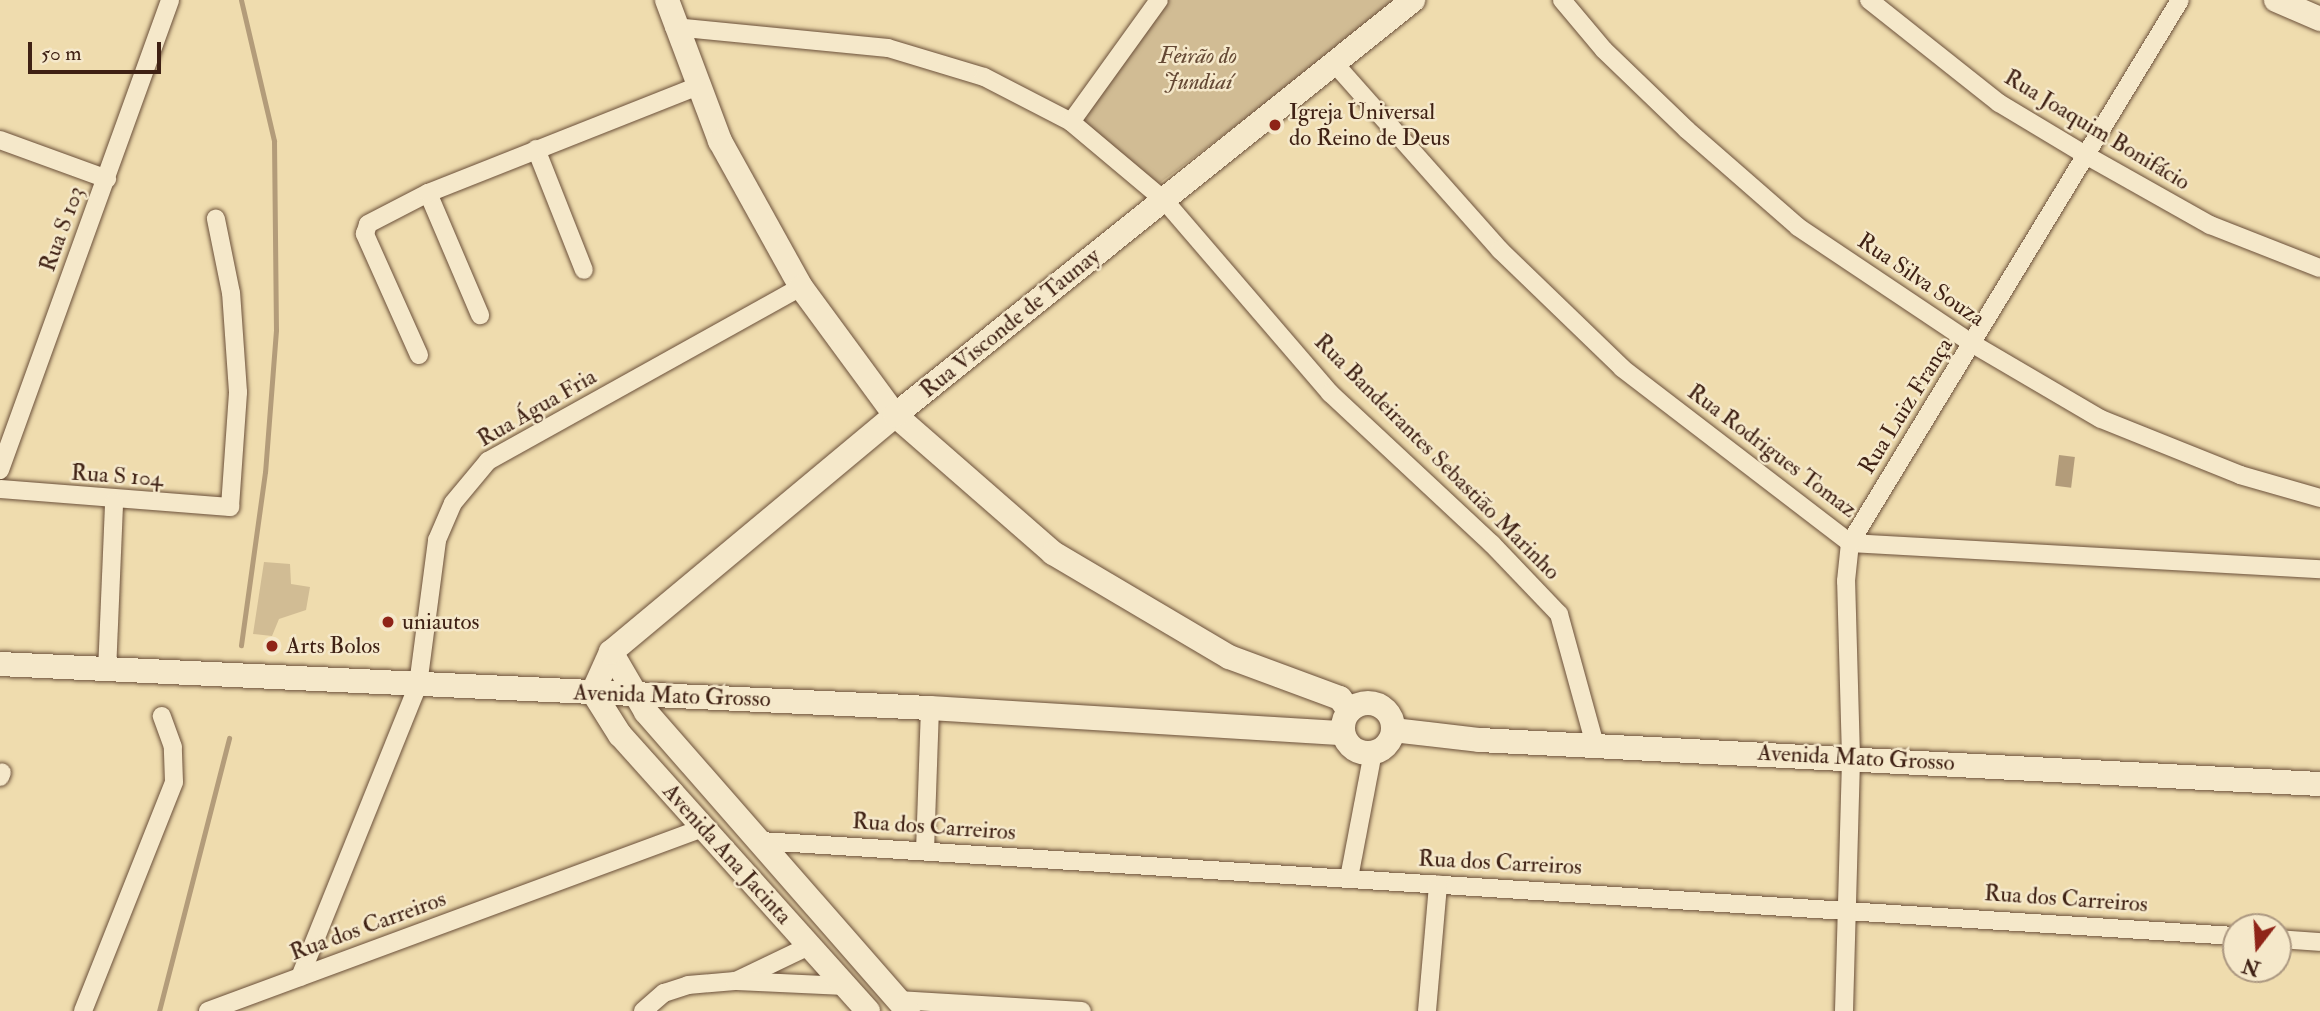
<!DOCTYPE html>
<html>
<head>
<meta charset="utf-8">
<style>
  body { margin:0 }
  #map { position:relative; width:2320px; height:1011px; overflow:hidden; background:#efdcae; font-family:"IM FELL Double Pica",serif }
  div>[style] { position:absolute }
  .green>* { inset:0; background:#d1bc94 }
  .water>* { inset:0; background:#b39c7a; transform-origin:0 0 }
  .stream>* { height:5px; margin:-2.5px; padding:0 2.5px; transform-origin:2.5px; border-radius:2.5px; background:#b39c7a }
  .roads { filter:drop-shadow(0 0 2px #6b503a) drop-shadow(0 0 2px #6b503a) }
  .street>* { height:18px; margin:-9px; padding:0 9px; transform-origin:9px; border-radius:9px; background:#f5e8ca }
  .secondary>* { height:24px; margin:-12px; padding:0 12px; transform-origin:12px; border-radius:12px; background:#f5e8ca }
  .secondary>.ring { margin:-12px; padding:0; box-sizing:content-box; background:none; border:24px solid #f5e8ca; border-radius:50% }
  .dots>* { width:19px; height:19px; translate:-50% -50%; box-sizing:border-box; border:4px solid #f5e8ca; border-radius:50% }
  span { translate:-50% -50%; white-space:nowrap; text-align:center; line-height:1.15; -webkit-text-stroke:5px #f5e8ca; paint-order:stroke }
  .park-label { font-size:23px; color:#644834; font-style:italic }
  .poi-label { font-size:23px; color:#3f2114 }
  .left { translate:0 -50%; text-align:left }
  .street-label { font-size:23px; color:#3f2114 }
  .north { position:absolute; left:2222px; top:913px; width:70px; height:70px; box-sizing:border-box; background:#f5e8ca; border:2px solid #ac9881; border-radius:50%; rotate:197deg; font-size:19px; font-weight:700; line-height:28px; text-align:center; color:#3f2114 }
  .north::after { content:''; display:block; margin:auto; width:24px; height:32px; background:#8f2418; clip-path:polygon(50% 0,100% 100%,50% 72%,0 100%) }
  .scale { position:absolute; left:28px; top:42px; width:133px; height:32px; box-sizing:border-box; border:4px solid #3f2114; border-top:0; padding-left:9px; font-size:21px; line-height:24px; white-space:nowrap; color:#3f2114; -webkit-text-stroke:5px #f5e8ca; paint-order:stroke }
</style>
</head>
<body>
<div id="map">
  <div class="green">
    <i style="clip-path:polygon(1164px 0,1403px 0,1157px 185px,1074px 122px)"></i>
    <i style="clip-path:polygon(264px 562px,290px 564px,291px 584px,310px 587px,306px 610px,279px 619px,272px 636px,253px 634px)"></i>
  </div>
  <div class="water">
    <i style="left:2059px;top:455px;width:16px;height:31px;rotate:7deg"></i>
  </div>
  <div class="stream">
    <i style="left:241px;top:0;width:145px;rotate:76.8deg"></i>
    <i style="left:274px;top:141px;width:189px;rotate:89.4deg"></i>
    <i style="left:276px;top:330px;width:142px;rotate:94.4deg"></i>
    <i style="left:265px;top:472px;width:175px;rotate:97.9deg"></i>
    <i style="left:159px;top:1011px;width:282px;rotate:-75.6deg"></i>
  </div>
  <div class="roads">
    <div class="street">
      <i style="left:1562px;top:0;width:65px;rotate:50deg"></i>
      <i style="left:1604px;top:50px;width:115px;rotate:43.9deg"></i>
      <i style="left:1687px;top:130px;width:147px;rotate:41.1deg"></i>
      <i style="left:1798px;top:227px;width:211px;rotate:33.8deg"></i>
      <i style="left:1973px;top:344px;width:148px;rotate:30.4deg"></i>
      <i style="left:2101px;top:419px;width:150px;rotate:21.9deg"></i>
      <i style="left:2240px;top:475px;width:83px;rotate:16deg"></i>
      <i style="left:1869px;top:0;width:166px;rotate:38.4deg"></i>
      <i style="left:1999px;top:103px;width:99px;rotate:31deg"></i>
      <i style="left:2084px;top:154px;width:145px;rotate:29.4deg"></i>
      <i style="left:2210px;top:225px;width:118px;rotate:21.4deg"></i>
      <i style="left:674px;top:27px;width:215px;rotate:5.6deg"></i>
      <i style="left:888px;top:48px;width:100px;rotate:16.8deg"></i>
      <i style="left:984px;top:77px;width:98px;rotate:27.3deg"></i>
      <i style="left:1071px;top:122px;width:121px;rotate:40deg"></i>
      <i style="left:1164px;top:200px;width:255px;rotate:49.3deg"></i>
      <i style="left:1330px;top:393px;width:221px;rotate:43deg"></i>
      <i style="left:1492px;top:544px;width:97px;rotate:46.3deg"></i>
      <i style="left:1559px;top:614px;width:136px;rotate:74.6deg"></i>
      <i style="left:1335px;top:64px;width:249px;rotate:48.4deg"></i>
      <i style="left:1500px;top:250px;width:170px;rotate:44deg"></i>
      <i style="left:1622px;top:368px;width:287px;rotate:37.5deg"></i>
      <i style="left:1850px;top:543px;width:471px;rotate:3.2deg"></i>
      <i style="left:1071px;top:122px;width:150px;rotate:-54.2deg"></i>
      <i style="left:0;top:140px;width:114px;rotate:20deg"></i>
      <i style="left:536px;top:149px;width:130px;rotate:68.4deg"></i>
      <i style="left:428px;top:193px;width:133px;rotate:66.9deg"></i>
      <i style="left:419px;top:355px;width:133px;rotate:-114.1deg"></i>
      <i style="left:365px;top:234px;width:10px;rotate:-73deg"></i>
      <i style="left:368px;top:224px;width:68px;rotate:-27.3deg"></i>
      <i style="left:428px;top:193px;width:288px;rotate:-21.6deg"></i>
      <i style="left:0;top:470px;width:500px;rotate:-70.1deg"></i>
      <i style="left:0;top:489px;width:231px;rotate:4.5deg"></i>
      <i style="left:230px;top:507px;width:115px;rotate:-86deg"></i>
      <i style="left:238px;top:392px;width:99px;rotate:-94deg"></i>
      <i style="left:231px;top:293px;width:76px;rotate:-101.5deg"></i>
      <i style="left:107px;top:672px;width:170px;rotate:-87.6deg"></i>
      <i style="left:0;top:777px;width:5px;rotate:-68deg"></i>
      <i style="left:761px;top:841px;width:1478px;rotate:3.69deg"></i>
      <i style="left:925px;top:851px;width:143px;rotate:-88deg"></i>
      <i style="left:1349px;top:878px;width:128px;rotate:-79.2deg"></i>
      <i style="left:2278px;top:939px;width:42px;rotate:4.1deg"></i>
      <i style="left:300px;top:977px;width:315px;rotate:-68deg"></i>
      <i style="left:418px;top:685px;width:146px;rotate:-82.5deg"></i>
      <i style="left:437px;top:540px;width:40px;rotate:-66.6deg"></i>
      <i style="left:453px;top:503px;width:55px;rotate:-50.2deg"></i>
      <i style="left:488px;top:461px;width:358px;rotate:-29.1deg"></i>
      <i style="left:738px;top:980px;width:81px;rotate:-25.6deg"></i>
      <i style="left:898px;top:1000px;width:184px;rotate:3.4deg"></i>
      <i style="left:83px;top:1011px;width:246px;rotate:-68.3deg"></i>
      <i style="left:174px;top:782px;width:35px;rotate:-92deg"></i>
      <i style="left:173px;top:747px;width:33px;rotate:-110deg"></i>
      <i style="left:208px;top:1011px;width:528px;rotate:-20.29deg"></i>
      <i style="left:643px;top:1011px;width:28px;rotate:-41deg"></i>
      <i style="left:664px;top:993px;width:25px;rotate:-18deg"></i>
      <i style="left:688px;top:985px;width:47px;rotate:-4.9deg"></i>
      <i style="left:735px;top:981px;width:112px;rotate:2.6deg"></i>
      <i style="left:1427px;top:1011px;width:127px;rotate:-85deg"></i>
      <i style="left:1844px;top:1011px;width:254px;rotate:-88.4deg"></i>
      <i style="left:1851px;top:757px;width:176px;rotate:-91.6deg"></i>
      <i style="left:1846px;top:581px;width:38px;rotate:-84deg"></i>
      <i style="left:1850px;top:543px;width:635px;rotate:-58.71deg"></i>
    </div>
    <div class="secondary">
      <i style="left:667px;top:0;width:151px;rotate:69.4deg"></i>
      <i style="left:720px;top:141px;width:167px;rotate:61deg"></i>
      <i style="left:801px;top:287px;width:159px;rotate:53.7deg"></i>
      <i style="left:895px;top:415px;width:210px;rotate:41.1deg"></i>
      <i style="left:1053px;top:553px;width:204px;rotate:30.6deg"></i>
      <i style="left:1229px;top:657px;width:118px;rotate:20.3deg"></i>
      <i style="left:1340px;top:698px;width:16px;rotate:55deg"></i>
      <i style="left:2276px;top:0;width:48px;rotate:23.4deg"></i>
      <i style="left:611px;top:652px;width:69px;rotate:59.7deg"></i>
      <i style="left:646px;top:712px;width:398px;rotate:48.8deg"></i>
      <i style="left:0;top:664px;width:931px;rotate:2.71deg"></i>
      <i style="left:930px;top:708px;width:414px;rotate:3.5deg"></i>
      <i class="ring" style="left:1343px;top:703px;width:26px;height:26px"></i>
      <i style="left:1393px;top:730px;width:88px;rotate:6.6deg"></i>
      <i style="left:1480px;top:740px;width:841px;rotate:3deg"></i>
      <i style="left:868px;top:1011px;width:371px;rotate:-131.9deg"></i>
      <i style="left:620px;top:735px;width:51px;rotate:-122.1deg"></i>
      <i style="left:593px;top:692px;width:44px;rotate:-65.8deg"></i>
      <i style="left:611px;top:652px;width:370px;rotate:-39.8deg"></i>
      <i style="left:895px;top:415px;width:664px;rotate:-38.7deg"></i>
    </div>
  </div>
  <div class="dots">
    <i style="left:1275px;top:125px;background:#8f2418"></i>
    <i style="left:388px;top:622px;background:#8f2418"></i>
    <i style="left:272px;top:646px;background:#8f2418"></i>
  </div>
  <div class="park-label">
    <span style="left:1198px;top:69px">Feirão do<br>Jundiaí</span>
  </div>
  <div class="poi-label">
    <span class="left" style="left:1289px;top:125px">Igreja Universal<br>do Reino de Deus</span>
    <span class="left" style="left:402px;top:622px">uniautos</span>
    <span class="left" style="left:286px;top:646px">Arts Bolos</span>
  </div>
  <div class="street-label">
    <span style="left:2097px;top:130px;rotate:31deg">Rua Joaquim Bonifácio</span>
    <span style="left:62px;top:229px;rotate:-70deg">Rua S 103</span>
    <span style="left:1921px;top:280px;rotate:34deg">Rua Silva Souza</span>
    <span style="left:1010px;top:323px;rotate:-39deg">Rua Visconde de Taunay</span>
    <span style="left:1906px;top:406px;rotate:-58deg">Rua Luiz França</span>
    <span style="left:537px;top:408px;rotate:-30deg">Rua Água Fria</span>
    <span style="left:1772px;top:451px;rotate:37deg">Rua Rodrigues Tomaz</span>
    <span style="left:1437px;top:457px;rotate:45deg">Rua Bandeirantes Sebastião Marinho</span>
    <span style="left:117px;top:476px;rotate:4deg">Rua S 104</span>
    <span style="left:672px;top:696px;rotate:2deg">Avenida Mato Grosso</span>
    <span style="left:1856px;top:758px;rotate:3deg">Avenida Mato Grosso</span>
    <span style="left:934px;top:827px;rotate:4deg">Rua dos Carreiros</span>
    <span style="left:727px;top:854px;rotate:48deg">Avenida Ana Jacinta</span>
    <span style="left:1500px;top:863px;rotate:3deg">Rua dos Carreiros</span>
    <span style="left:2066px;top:899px;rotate:4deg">Rua dos Carreiros</span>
    <span style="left:368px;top:926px;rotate:-20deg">Rua dos Carreiros</span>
  </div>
  <div class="north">N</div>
  <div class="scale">50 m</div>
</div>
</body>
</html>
